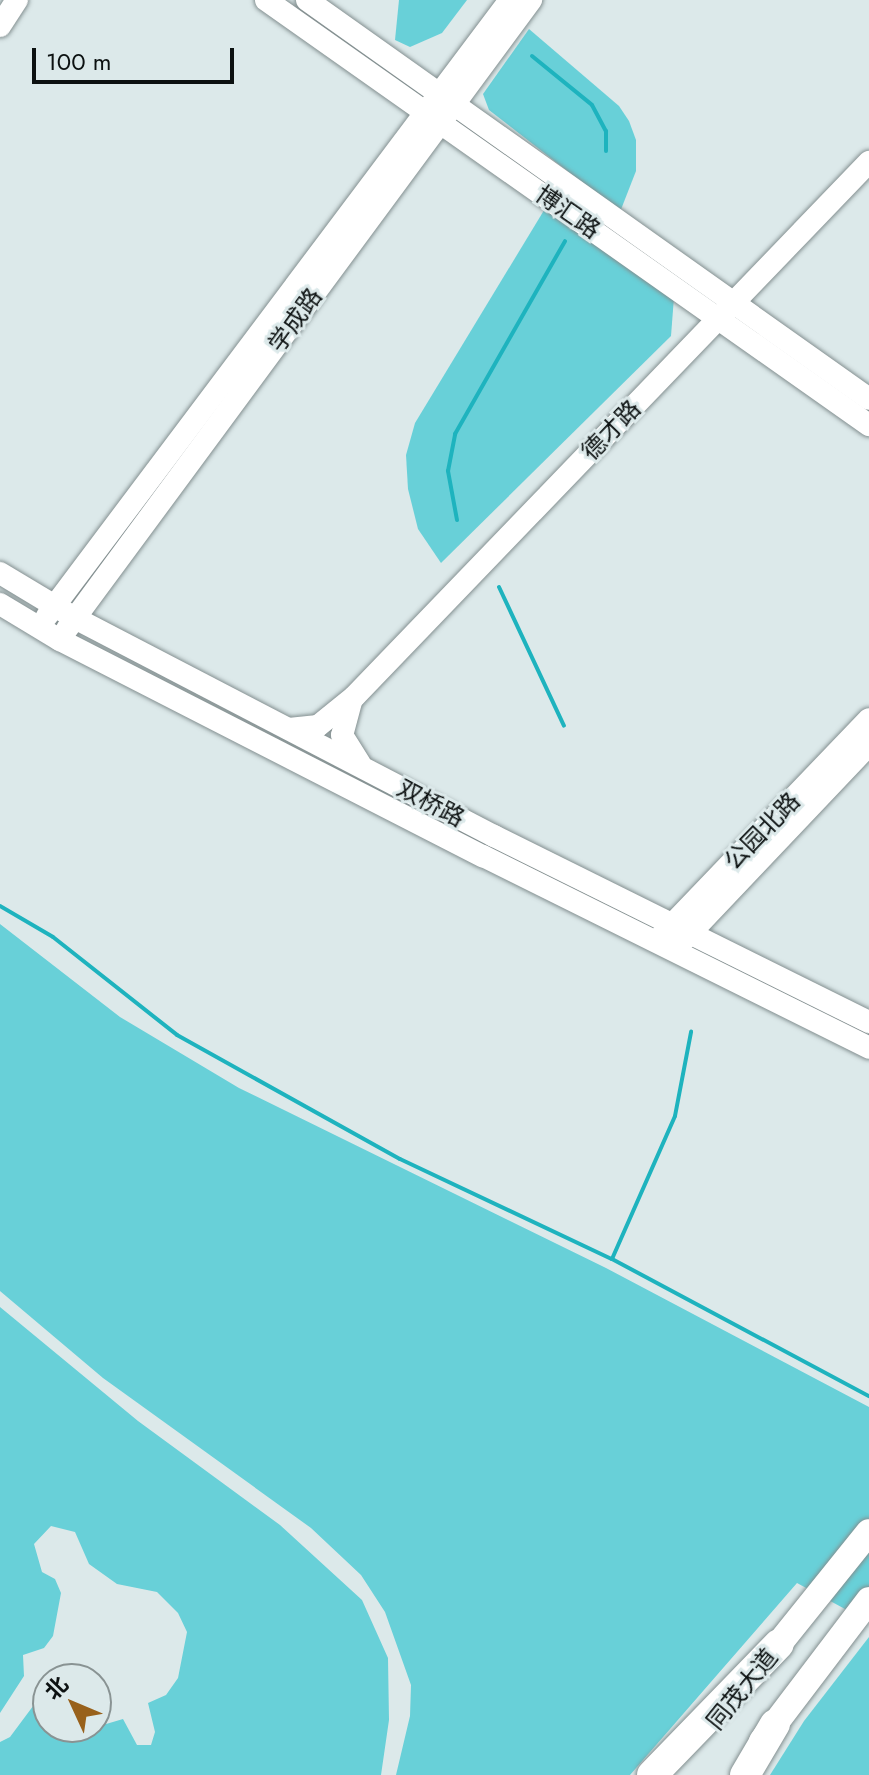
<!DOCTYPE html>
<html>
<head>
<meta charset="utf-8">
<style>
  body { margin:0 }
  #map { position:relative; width:869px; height:1775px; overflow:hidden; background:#dce9ea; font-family:Jost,"Noto Sans SC",sans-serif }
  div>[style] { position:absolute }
  .green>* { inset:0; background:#68d0d8 }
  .stream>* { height:4px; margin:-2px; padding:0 2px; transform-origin:2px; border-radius:2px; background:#1eb3be }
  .roads { filter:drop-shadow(0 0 2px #838f90) drop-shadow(0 0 2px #838f90) }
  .secondary>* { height:22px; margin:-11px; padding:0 11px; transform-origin:11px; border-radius:11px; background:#fff }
  .primary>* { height:26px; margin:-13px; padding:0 13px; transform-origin:13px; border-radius:13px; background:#fff }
  .highway>* { height:30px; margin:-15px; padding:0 15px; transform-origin:15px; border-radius:15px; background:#fff }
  span { translate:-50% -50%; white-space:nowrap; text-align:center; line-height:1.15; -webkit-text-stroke:6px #dce9ea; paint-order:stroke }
  .street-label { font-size:24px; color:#0c1111 }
  .north { position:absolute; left:32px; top:1663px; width:80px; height:80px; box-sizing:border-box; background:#dce9ea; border:2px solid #899393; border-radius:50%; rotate:314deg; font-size:22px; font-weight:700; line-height:32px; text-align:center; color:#0c1111 }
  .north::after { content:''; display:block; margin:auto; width:28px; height:36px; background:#98611b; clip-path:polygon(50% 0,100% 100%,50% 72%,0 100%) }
  .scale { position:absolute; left:32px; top:48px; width:202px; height:36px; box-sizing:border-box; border:4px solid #0c1111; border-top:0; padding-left:10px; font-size:24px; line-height:28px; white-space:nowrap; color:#0c1111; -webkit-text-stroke:6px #dce9ea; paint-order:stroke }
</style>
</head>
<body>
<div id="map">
  <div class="green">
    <i style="clip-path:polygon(399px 0,467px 0,442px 33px,410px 47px,395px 40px)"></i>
    <i style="clip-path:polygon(529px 29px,619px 106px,629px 121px,636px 140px,636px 171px,620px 212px,489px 110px,483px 94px)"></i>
    <i style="clip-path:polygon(546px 207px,674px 297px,671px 336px,441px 563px,418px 529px,408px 489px,406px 455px,415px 423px)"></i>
    <i style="clip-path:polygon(0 924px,120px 1017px,239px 1088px,606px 1268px,869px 1407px,869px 1622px,797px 1583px,630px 1775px,396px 1775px,410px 1716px,411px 1685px,385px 1612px,361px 1575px,311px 1528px,103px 1378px,0 1291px)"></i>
    <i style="clip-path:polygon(0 1307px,138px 1421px,280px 1525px,362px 1600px,388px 1658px,389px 1720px,381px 1775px,0 1775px,0 1742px,10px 1737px,42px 1694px,48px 1693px,48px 1727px,96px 1727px,123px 1719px,137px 1745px,151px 1745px,155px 1732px,148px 1703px,166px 1695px,178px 1678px,187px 1632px,178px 1613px,157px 1592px,117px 1584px,89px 1564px,75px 1532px,51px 1526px,34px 1544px,42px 1572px,55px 1579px,61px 1593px,53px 1636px,44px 1648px,23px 1655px,24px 1676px,0 1713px)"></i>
    <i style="clip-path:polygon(869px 1637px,869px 1775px,770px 1775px,804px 1721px)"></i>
  </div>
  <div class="stream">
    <i style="left:532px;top:56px;width:77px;rotate:39.2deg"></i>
    <i style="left:592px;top:105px;width:30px;rotate:62deg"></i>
    <i style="left:606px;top:131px;width:20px;rotate:90deg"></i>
    <i style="left:457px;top:520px;width:50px;rotate:-100.4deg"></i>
    <i style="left:448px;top:471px;width:38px;rotate:-79deg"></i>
    <i style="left:455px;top:434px;width:222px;rotate:-60.3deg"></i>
    <i style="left:499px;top:587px;width:153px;rotate:64.9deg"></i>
    <i style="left:0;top:906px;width:61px;rotate:30.3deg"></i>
    <i style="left:53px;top:937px;width:158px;rotate:38.3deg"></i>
    <i style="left:177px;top:1035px;width:255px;rotate:29.1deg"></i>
    <i style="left:400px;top:1159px;width:234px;rotate:25.3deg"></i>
    <i style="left:612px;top:1259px;width:291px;rotate:28.1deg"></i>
    <i style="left:612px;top:1259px;width:156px;rotate:-66.2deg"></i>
    <i style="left:675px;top:1116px;width:86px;rotate:-79.2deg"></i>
  </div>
  <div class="roads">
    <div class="secondary">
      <i style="left:266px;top:0;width:738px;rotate:35.18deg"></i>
      <i style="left:307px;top:0;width:689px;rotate:35.37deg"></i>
      <i style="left:0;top:26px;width:31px;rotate:-57deg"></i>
      <i style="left:0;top:573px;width:87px;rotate:31deg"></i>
      <i style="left:75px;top:618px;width:472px;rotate:27.5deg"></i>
      <i style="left:494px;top:836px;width:419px;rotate:26.4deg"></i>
      <i style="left:0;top:604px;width:70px;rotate:31deg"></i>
      <i style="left:60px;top:640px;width:475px;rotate:27.1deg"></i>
      <i style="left:483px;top:856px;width:431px;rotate:26.4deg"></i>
      <i style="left:47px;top:616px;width:771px;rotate:-53.07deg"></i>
      <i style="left:67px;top:629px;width:782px;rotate:-53.58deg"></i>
      <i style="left:351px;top:702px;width:34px;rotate:105deg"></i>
      <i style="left:342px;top:735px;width:34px;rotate:58deg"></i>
      <i style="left:289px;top:729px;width:29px;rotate:-6deg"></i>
      <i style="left:318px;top:726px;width:46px;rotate:-38.9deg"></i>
      <i style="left:354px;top:697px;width:743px;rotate:-46.09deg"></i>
      <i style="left:662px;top:935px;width:299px;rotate:-46.2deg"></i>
      <i style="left:680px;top:944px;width:274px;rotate:-46.5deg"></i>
    </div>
    <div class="primary">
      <i style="left:766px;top:1660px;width:164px;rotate:-51.2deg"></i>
      <i style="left:762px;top:1741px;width:177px;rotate:-52.8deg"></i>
    </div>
    <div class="highway">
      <i style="left:652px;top:1775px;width:182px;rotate:-45.9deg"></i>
      <i style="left:745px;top:1775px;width:59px;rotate:-59.5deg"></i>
    </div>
  </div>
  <div class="street-label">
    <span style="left:568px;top:212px;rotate:35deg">博汇路</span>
    <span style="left:295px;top:320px;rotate:-54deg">学成路</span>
    <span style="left:611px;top:430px;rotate:-46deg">德才路</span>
    <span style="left:431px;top:803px;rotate:28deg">双桥路</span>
    <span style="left:762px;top:831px;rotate:-46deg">公园北路</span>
    <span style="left:742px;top:1689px;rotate:-51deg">同茂大道</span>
  </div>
  <div class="north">北</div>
  <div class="scale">100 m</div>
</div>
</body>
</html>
